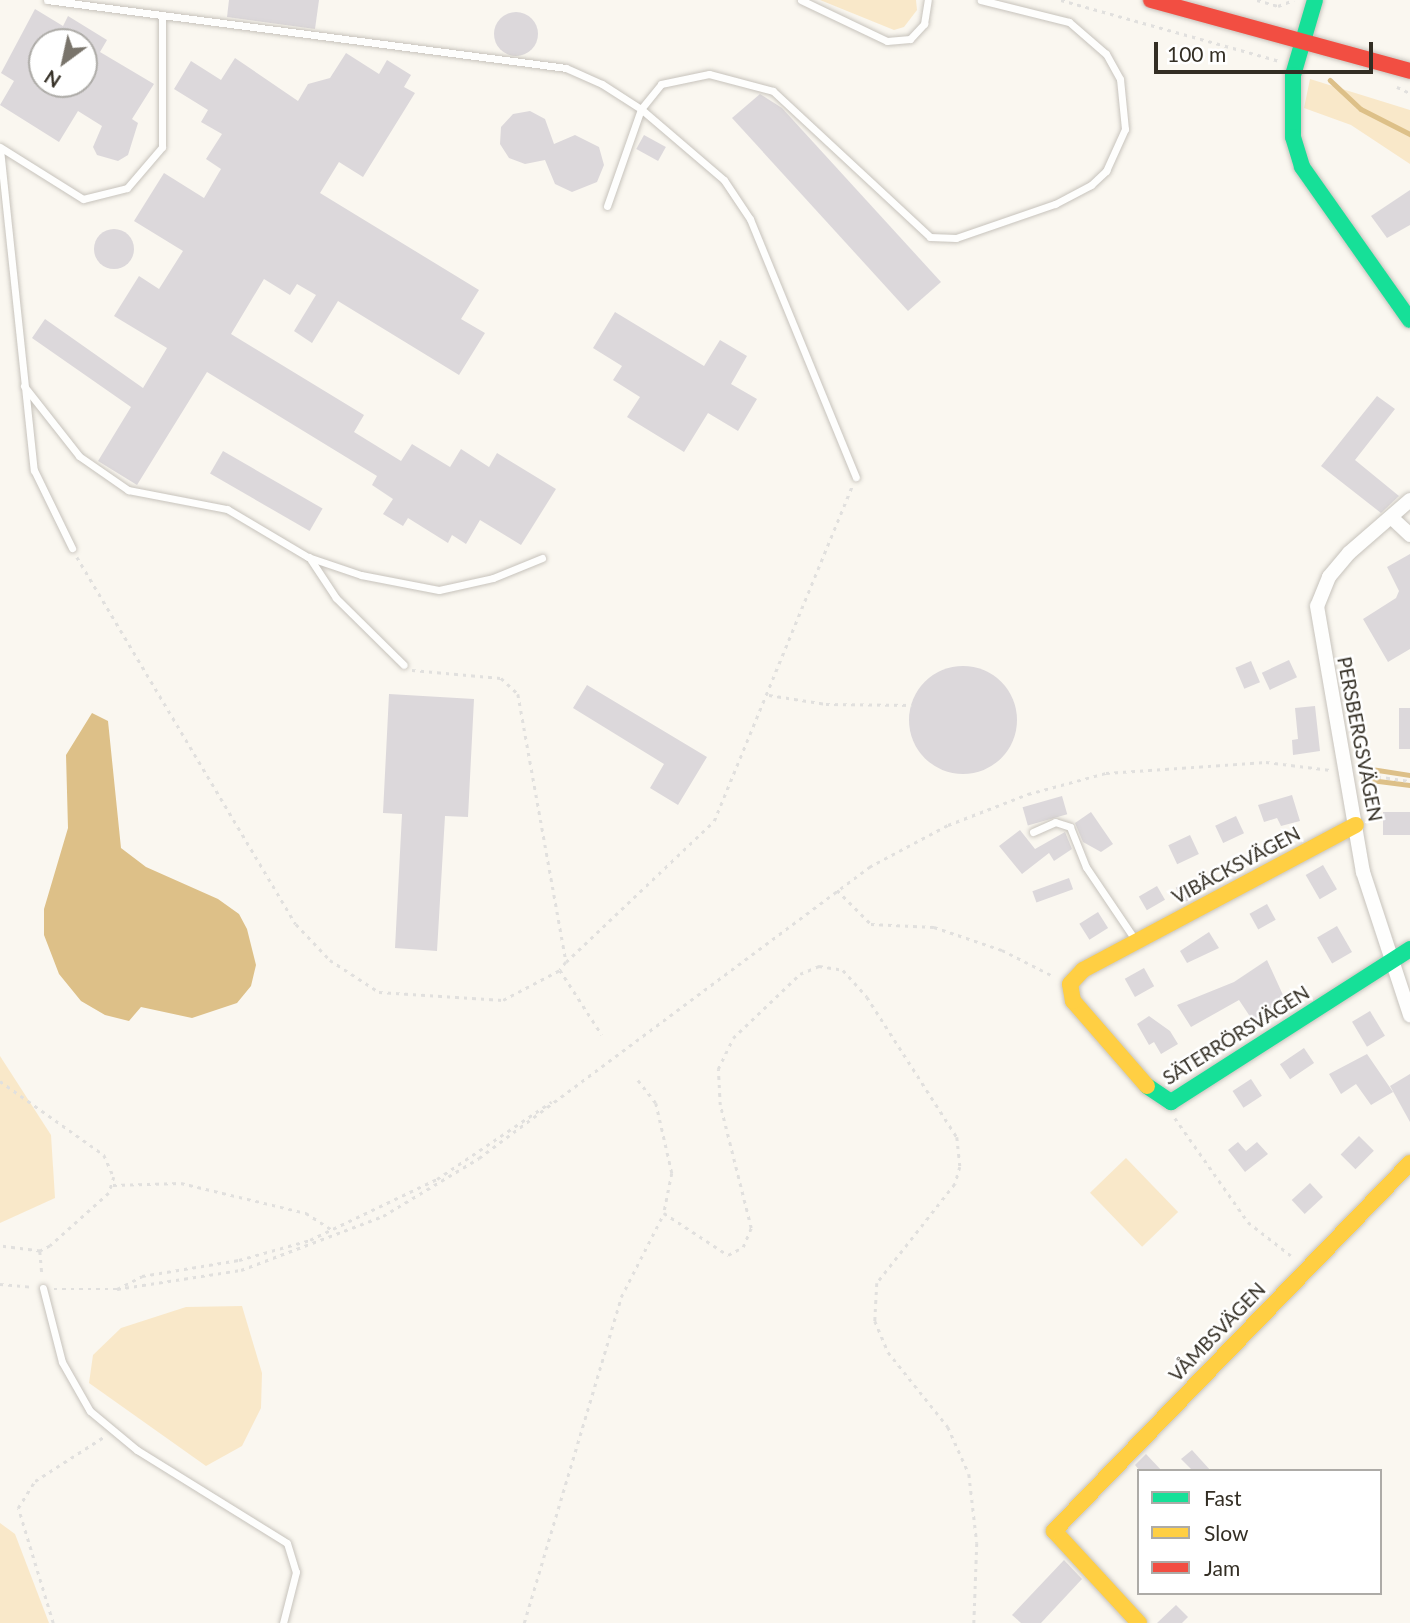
<!DOCTYPE html>
<html>
<head>
<meta charset="utf-8">
<style>
  body { margin:0 }
  #map { position:relative; width:1410px; height:1623px; overflow:hidden; background:#faf7f0; font-family:Lato,sans-serif }
  div>[style] { position:absolute }
  .green>* { inset:0; background:#f9e8c9; transform-origin:0 0 }
  .water>* { inset:0; background:#ddc088 }
  .stream>* { height:4.5px; margin:-2.25px; padding:0 2.25px; transform-origin:2.25px; border-radius:2.25px; background:#ddc088 }
  .building>* { inset:0; background:#dcd8db; transform-origin:0 0 }
  .round { border-radius:50% }
  .path>* { height:2.5px; margin-top:-1.25px; transform-origin:0; background:repeating-linear-gradient(90deg,#e1e0de 0 3.5px,transparent 0 8.5px) }
  .roads { filter:drop-shadow(0 0 2px #c7c3bc) drop-shadow(0 0 2px #c7c3bc) }
  .lane>* { height:7px; margin:-3.5px; padding:0 3.5px; transform-origin:3.5px; border-radius:3.5px; background:#fefefd }
  .street>* { height:14px; margin:-7px; padding:0 7px; transform-origin:7px; border-radius:7px; background:#fefefd }
  .fast>* { height:16px; margin:-8px; padding:0 8px; transform-origin:8px; border-radius:8px; background:#16e098 }
  .slow>* { height:16px; margin:-8px; padding:0 8px; transform-origin:8px; border-radius:8px; background:#ffcf43 }
  .jam>* { height:16px; margin:-8px; padding:0 8px; transform-origin:8px; border-radius:8px; background:#f24e42 }
  span { translate:-50% -50%; white-space:nowrap; text-align:center; line-height:1.15; -webkit-text-stroke:5px #fff; paint-order:stroke }
  .street-label { font-size:19px; color:#332e24 }
  .legend { position:absolute; left:1137px; top:1469px; width:245px; height:126px; box-sizing:border-box; background:#fff; border:2px solid #adaba7; margin:0; padding:9px 12px; list-style:none; font-size:21px; color:#332e24 }
  .legend li { display:flex; align-items:center; gap:14px; height:35px }
  .legend b { width:35px; border:2px solid #adaba7 }
  .north { position:absolute; left:28px; top:28px; width:70px; height:70px; box-sizing:border-box; background:#fff; border:2px solid #adaba7; border-radius:50%; rotate:213deg; font-size:19px; font-weight:700; line-height:28px; text-align:center; color:#332e24 }
  .north::after { content:''; display:block; margin:auto; width:24px; height:32px; background:#79746b; clip-path:polygon(50% 0,100% 100%,50% 72%,0 100%) }
  .scale { position:absolute; left:1154px; top:42px; width:219px; height:32px; box-sizing:border-box; border:4px solid #332e24; border-top:0; padding-left:9px; font-size:21px; line-height:24px; white-space:nowrap; color:#332e24; -webkit-text-stroke:5px #fff; paint-order:stroke }
</style>
</head>
<body>
<div id="map">
  <div class="green">
    <i style="clip-path:polygon(820px 0,916px 0,917px 10px,904px 27px,894px 30px)"></i>
    <i style="clip-path:polygon(1310px 79px,1410px 110px,1410px 164px,1351px 125px,1304px 108px)"></i>
    <i style="clip-path:polygon(0 1056px,51px 1135px,55px 1198px,0 1223px)"></i>
    <i style="left:1126px;top:1158px;width:75px;height:50px;rotate:46deg"></i>
    <i style="clip-path:polygon(242px 1306px,262px 1373px,261px 1408px,242px 1446px,206px 1466px,89px 1383px,93px 1355px,121px 1328px,186px 1307px)"></i>
    <i style="clip-path:polygon(0 1523px,15px 1534px,49px 1623px,0 1623px)"></i>
  </div>
  <div class="water">
    <i style="clip-path:polygon(92px 713px,108px 721px,121px 848px,146px 867px,218px 899px,239px 914px,247px 929px,256px 965px,251px 986px,237px 1003px,192px 1018px,141px 1007px,129px 1021px,105px 1015px,81px 1001px,59px 974px,44px 935px,44px 909px,68px 828px,66px 755px)"></i>
  </div>
  <div class="stream">
    <i style="left:1330px;top:80px;width:42px;rotate:43.1deg"></i>
    <i style="left:1361px;top:109px;width:55px;rotate:27deg"></i>
    <i style="left:1365px;top:768px;width:46px;rotate:8.8deg"></i>
    <i style="left:1363px;top:779px;width:47px;rotate:7.3deg"></i>
  </div>
  <div class="building">
    <i style="clip-path:polygon(229px 0,319px 0,315px 29px,227px 17px)"></i>
    <i style="clip-path:polygon(evenodd,35px 9px,63px 26px,68px 16px,107px 40px,100px 52px,154px 84px,132px 119px,138px 123px,128px 155px,118px 161px,97px 155px,93px 147px,102px 126px,78px 111px,59px 142px,0 105px,14px 81px,1px 73px,35px 9px,42px 42px,84px 42px,84px 84px,42px 84px,42px 42px)"></i>
    <i class="round" style="left:494px;top:12px;width:44px;height:44px"></i>
    <i style="clip-path:polygon(346px 53px,379px 74px,387px 60px,411px 75px,404px 87px,415px 93px,363px 177px,339px 162px,320px 193px,479px 290px,461px 319px,485px 333px,459px 375px,338px 301px,312px 343px,294px 331px,316px 295px,297px 284px,290px 295px,264px 279px,231px 334px,364px 415px,354px 432px,401px 461px,412px 444px,450px 467px,461px 449px,489px 467px,497px 453px,556px 489px,521px 545px,480px 520px,466px 544px,452px 535px,448px 543px,408px 518px,403px 526px,383px 514px,393px 499px,372px 485px,377px 476px,207px 372px,137px 485px,98px 461px,131px 407px,32px 338px,45px 319px,143px 388px,167px 348px,114px 316px,139px 276px,159px 289px,183px 251px,134px 221px,164px 173px,204px 198px,221px 169px,206px 159px,222px 134px,201px 122px,208px 110px,174px 89px,191px 61px,221px 80px,235px 58px,298px 101px,308px 84px,330px 78px)"></i>
    <i style="clip-path:polygon(760px 94px,782px 108px,941px 282px,908px 311px,732px 118px)"></i>
    <i style="clip-path:polygon(530px 111px,545px 119px,554px 144px,575px 135px,599px 147px,604px 165px,597px 182px,572px 192px,555px 184px,545px 160px,525px 164px,509px 158px,500px 144px,501px 127px,513px 114px)"></i>
    <i style="left:644px;top:135px;width:25px;height:16px;rotate:29deg"></i>
    <i style="clip-path:polygon(1410px 190px,1410px 225px,1387px 238px,1371px 216px)"></i>
    <i class="round" style="left:94px;top:229px;width:40px;height:40px"></i>
    <i style="clip-path:polygon(615px 312px,704px 366px,720px 340px,747px 356px,731px 384px,757px 399px,738px 431px,708px 413px,684px 452px,627px 417px,640px 397px,613px 380px,622px 366px,593px 348px)"></i>
    <i style="clip-path:polygon(1377px 396px,1395px 409px,1355px 460px,1399px 496px,1381px 513px,1321px 466px)"></i>
    <i style="left:223px;top:451px;width:115px;height:26px;rotate:30deg"></i>
    <i style="clip-path:polygon(1410px 554px,1410px 649px,1388px 662px,1363px 619px,1396px 598px,1399px 591px,1387px 567px)"></i>
    <i style="left:1289px;top:660px;width:19px;height:30px;rotate:65deg"></i>
    <i style="left:1251px;top:661px;width:23px;height:17px;rotate:67deg"></i>
    <i class="round" style="left:909px;top:666px;width:108px;height:108px"></i>
    <i style="clip-path:polygon(587px 685px,707px 757px,678px 805px,650px 788px,664px 764px,573px 708px)"></i>
    <i style="clip-path:polygon(389px 694px,474px 699px,468px 817px,445px 816px,437px 951px,395px 948px,402px 814px,383px 813px)"></i>
    <i style="clip-path:polygon(1315px 706px,1320px 751px,1293px 755px,1292px 740px,1298px 739px,1295px 708px)"></i>
    <i style="left:1399px;top:708px;width:11px;height:41px"></i>
    <i style="clip-path:polygon(1292px 795px,1300px 821px,1281px 826px,1277px 818px,1264px 822px,1258px 805px)"></i>
    <i style="left:1062px;top:796px;width:19px;height:41px;rotate:74deg"></i>
    <i style="clip-path:polygon(1091px 812px,1113px 844px,1101px 852px,1083px 842px,1075px 823px)"></i>
    <i style="left:1410px;top:812px;width:23px;height:27px;rotate:90deg"></i>
    <i style="left:1236px;top:816px;width:19px;height:23px;rotate:65deg"></i>
    <i style="clip-path:polygon(1020px 830px,1035px 849px,1065px 832px,1072px 849px,1054px 861px,1049px 853px,1022px 874px,999px 846px)"></i>
    <i style="left:1190px;top:835px;width:21px;height:24px;rotate:65deg"></i>
    <i style="left:1323px;top:865px;width:28px;height:20px;rotate:60deg"></i>
    <i style="left:1069px;top:878px;width:12px;height:39px;rotate:70deg"></i>
    <i style="left:1192px;top:880px;width:17px;height:18px;rotate:65deg"></i>
    <i style="left:1157px;top:886px;width:16px;height:21px;rotate:60deg"></i>
    <i style="left:1267px;top:904px;width:18px;height:20px;rotate:61deg"></i>
    <i style="left:1098px;top:912px;width:19px;height:22px;rotate:58deg"></i>
    <i style="left:1337px;top:926px;width:30px;height:23px;rotate:60deg"></i>
    <i style="clip-path:polygon(1209px 932px,1219px 948px,1187px 963px,1180px 951px)"></i>
    <i style="clip-path:polygon(1267px 960px,1288px 1006px,1257px 1027px,1239px 1000px,1191px 1027px,1177px 1005px,1234px 982px)"></i>
    <i style="left:1144px;top:968px;width:21px;height:22px;rotate:61deg"></i>
    <i style="left:1370px;top:1011px;width:29px;height:21px;rotate:59deg"></i>
    <i style="clip-path:polygon(1149px 1016px,1170px 1031px,1178px 1044px,1161px 1054px,1154px 1042px,1149px 1045px,1137px 1024px)"></i>
    <i style="left:1304px;top:1048px;width:18px;height:29px;rotate:56deg"></i>
    <i style="clip-path:polygon(1367px 1054px,1393px 1092px,1371px 1105px,1356px 1084px,1341px 1094px,1329px 1074px)"></i>
    <i style="clip-path:polygon(1410px 1074px,1410px 1122px,1390px 1086px)"></i>
    <i style="left:1251px;top:1079px;width:20px;height:22px;rotate:57deg"></i>
    <i style="left:1359px;top:1136px;width:21px;height:26px;rotate:45deg"></i>
    <i style="clip-path:polygon(1238px 1142px,1246px 1151px,1257px 1142px,1268px 1154px,1245px 1172px,1228px 1150px)"></i>
    <i style="left:1310px;top:1183px;width:19px;height:25px;rotate:47deg"></i>
    <i style="clip-path:polygon(1192px 1450px,1211px 1471px,1193px 1471px,1181px 1459px)"></i>
    <i style="clip-path:polygon(1146px 1454px,1162px 1471px,1140px 1471px,1135px 1465px)"></i>
    <i style="clip-path:polygon(1064px 1560px,1082px 1579px,1041px 1623px,1021px 1623px,1012px 1615px)"></i>
    <i style="clip-path:polygon(1176px 1605px,1188px 1617px,1182px 1623px,1157px 1623px)"></i>
  </div>
  <div class="path">
    <i style="left:1061px;top:0;width:226px;rotate:15.6deg"></i>
    <i style="left:1257px;top:0;width:22px;rotate:16deg"></i>
    <i style="left:1278px;top:6px;width:17px;rotate:-21deg"></i>
    <i style="left:1312px;top:71px;width:28px;rotate:2deg"></i>
    <i style="left:1397px;top:87px;width:14px;rotate:25deg"></i>
    <i style="left:77px;top:557px;width:427px;rotate:59.2deg"></i>
    <i style="left:296px;top:924px;width:50px;rotate:46.6deg"></i>
    <i style="left:330px;top:960px;width:59px;rotate:33.1deg"></i>
    <i style="left:379px;top:992px;width:124px;rotate:3.7deg"></i>
    <i style="left:503px;top:1000px;width:64px;rotate:-27.8deg"></i>
    <i style="left:560px;top:970px;width:77px;rotate:57.1deg"></i>
    <i style="left:412px;top:670px;width:89px;rotate:5.1deg"></i>
    <i style="left:501px;top:678px;width:23px;rotate:43deg"></i>
    <i style="left:518px;top:694px;width:272px;rotate:79.8deg"></i>
    <i style="left:566px;top:962px;width:10px;rotate:127deg"></i>
    <i style="left:769px;top:695px;width:58px;rotate:9deg"></i>
    <i style="left:826px;top:704px;width:86px;rotate:0.7deg"></i>
    <i style="left:1361px;top:774px;width:49px;rotate:8.1deg"></i>
    <i style="left:837px;top:890px;width:48px;rotate:45deg"></i>
    <i style="left:871px;top:924px;width:63px;rotate:2.7deg"></i>
    <i style="left:934px;top:927px;width:72px;rotate:18.7deg"></i>
    <i style="left:1002px;top:950px;width:59px;rotate:27deg"></i>
    <i style="left:566px;top:962px;width:204px;rotate:-43.6deg"></i>
    <i style="left:714px;top:821px;width:362px;rotate:-67.6deg"></i>
    <i style="left:638px;top:1080px;width:29px;rotate:52deg"></i>
    <i style="left:656px;top:1103px;width:72px;rotate:77.1deg"></i>
    <i style="left:672px;top:1173px;width:41px;rotate:101.3deg"></i>
    <i style="left:664px;top:1213px;width:77px;rotate:33.3deg"></i>
    <i style="left:728px;top:1255px;width:17px;rotate:-28deg"></i>
    <i style="left:743px;top:1247px;width:21px;rotate:-67deg"></i>
    <i style="left:751px;top:1228px;width:127px;rotate:-104.1deg"></i>
    <i style="left:720px;top:1105px;width:36px;rotate:-93deg"></i>
    <i style="left:718px;top:1069px;width:34px;rotate:-64deg"></i>
    <i style="left:733px;top:1038px;width:93px;rotate:-43.7deg"></i>
    <i style="left:800px;top:974px;width:21px;rotate:-23deg"></i>
    <i style="left:819px;top:966px;width:24px;rotate:9deg"></i>
    <i style="left:843px;top:970px;width:36px;rotate:48deg"></i>
    <i style="left:867px;top:997px;width:166px;rotate:57.3deg"></i>
    <i style="left:957px;top:1137px;width:30px;rotate:84deg"></i>
    <i style="left:960px;top:1167px;width:18px;rotate:106deg"></i>
    <i style="left:955px;top:1184px;width:126px;rotate:128.2deg"></i>
    <i style="left:877px;top:1283px;width:38px;rotate:93deg"></i>
    <i style="left:875px;top:1321px;width:34px;rotate:67deg"></i>
    <i style="left:888px;top:1352px;width:96px;rotate:51.3deg"></i>
    <i style="left:948px;top:1427px;width:51px;rotate:65.9deg"></i>
    <i style="left:969px;top:1474px;width:69px;rotate:83.4deg"></i>
    <i style="left:977px;top:1543px;width:80px;rotate:92.1deg"></i>
    <i style="left:0;top:1081px;width:128px;rotate:35.4deg"></i>
    <i style="left:104px;top:1155px;width:24px;rotate:66deg"></i>
    <i style="left:114px;top:1177px;width:17px;rotate:107deg"></i>
    <i style="left:109px;top:1193px;width:79px;rotate:138.1deg"></i>
    <i style="left:50px;top:1246px;width:11px;rotate:153deg"></i>
    <i style="left:40px;top:1251px;width:40px;rotate:-172.9deg"></i>
    <i style="left:1175px;top:1118px;width:127px;rotate:54.9deg"></i>
    <i style="left:1248px;top:1222px;width:58px;rotate:38deg"></i>
    <i style="left:113px;top:1185px;width:68px;rotate:-1.7deg"></i>
    <i style="left:181px;top:1183px;width:129px;rotate:13.5deg"></i>
    <i style="left:306px;top:1213px;width:31px;rotate:33deg"></i>
    <i style="left:40px;top:1251px;width:25px;rotate:85deg"></i>
    <i style="left:0;top:1284px;width:33px;rotate:5deg"></i>
    <i style="left:54px;top:1289px;width:63px"></i>
    <i style="left:117px;top:1289px;width:125px;rotate:-8.7deg"></i>
    <i style="left:241px;top:1270px;width:152px;rotate:-20.8deg"></i>
    <i style="left:383px;top:1216px;width:112px;rotate:-31.1deg"></i>
    <i style="left:479px;top:1158px;width:487px;rotate:-36.7deg"></i>
    <i style="left:869px;top:867px;width:89px;rotate:-28deg"></i>
    <i style="left:948px;top:825px;width:86px;rotate:-21.2deg"></i>
    <i style="left:1028px;top:794px;width:81px;rotate:-15.1deg"></i>
    <i style="left:1106px;top:773px;width:160px;rotate:-3.9deg"></i>
    <i style="left:1266px;top:762px;width:65px;rotate:7deg"></i>
    <i style="left:117px;top:1289px;width:28px;rotate:-27deg"></i>
    <i style="left:142px;top:1276px;width:98px;rotate:-9.4deg"></i>
    <i style="left:239px;top:1260px;width:74px;rotate:-15.7deg"></i>
    <i style="left:310px;top:1240px;width:141px;rotate:-25.7deg"></i>
    <i style="left:437px;top:1179px;width:138px;rotate:-34deg"></i>
    <i style="left:53px;top:1623px;width:120px;rotate:-106.9deg"></i>
    <i style="left:18px;top:1508px;width:32px;rotate:-58deg"></i>
    <i style="left:35px;top:1481px;width:83px;rotate:-32.7deg"></i>
    <i style="left:524px;top:1623px;width:340px;rotate:-73.4deg"></i>
    <i style="left:621px;top:1297px;width:94px;rotate:-62.9deg"></i>
  </div>
  <div class="roads">
    <div class="lane">
      <i style="left:47px;top:0;width:523px;rotate:7.46deg"></i>
      <i style="left:566px;top:68px;width:39px;rotate:24deg"></i>
      <i style="left:602px;top:84px;width:46px;rotate:32.7deg"></i>
      <i style="left:641px;top:109px;width:109px;rotate:40.5deg"></i>
      <i style="left:724px;top:180px;width:47px;rotate:56.3deg"></i>
      <i style="left:750px;top:219px;width:279px;rotate:67.7deg"></i>
      <i style="left:801px;top:0;width:95px;rotate:25.5deg"></i>
      <i style="left:887px;top:41px;width:23px;rotate:-5deg"></i>
      <i style="left:910px;top:39px;width:21px;rotate:-47deg"></i>
      <i style="left:924px;top:24px;width:24px;rotate:-81deg"></i>
      <i style="left:0;top:147px;width:98px;rotate:32.1deg"></i>
      <i style="left:83px;top:199px;width:45px;rotate:-14deg"></i>
      <i style="left:127px;top:188px;width:54px;rotate:-49.5deg"></i>
      <i style="left:162px;top:147px;width:132px;rotate:-90deg"></i>
      <i style="left:0;top:149px;width:323px;rotate:84deg"></i>
      <i style="left:34px;top:470px;width:87px;rotate:64deg"></i>
      <i style="left:607px;top:206px;width:103px;rotate:-70.7deg"></i>
      <i style="left:641px;top:109px;width:32px;rotate:-51deg"></i>
      <i style="left:661px;top:84px;width:49px;rotate:-11.8deg"></i>
      <i style="left:709px;top:74px;width:66px;rotate:14.9deg"></i>
      <i style="left:773px;top:91px;width:214px;rotate:42.9deg"></i>
      <i style="left:930px;top:237px;width:26px;rotate:2deg"></i>
      <i style="left:956px;top:238px;width:105px;rotate:-19deg"></i>
      <i style="left:1055px;top:204px;width:41px;rotate:-27.8deg"></i>
      <i style="left:1091px;top:185px;width:21px;rotate:-43deg"></i>
      <i style="left:1106px;top:171px;width:46px;rotate:-65.7deg"></i>
      <i style="left:1125px;top:129px;width:50px;rotate:-95.7deg"></i>
      <i style="left:1120px;top:79px;width:29px;rotate:-119deg"></i>
      <i style="left:1106px;top:54px;width:49px;rotate:-139.1deg"></i>
      <i style="left:1069px;top:22px;width:91px;rotate:-166deg"></i>
      <i style="left:24px;top:386px;width:89px;rotate:51.8deg"></i>
      <i style="left:79px;top:456px;width:60px;rotate:34.8deg"></i>
      <i style="left:128px;top:490px;width:101px;rotate:10.9deg"></i>
      <i style="left:227px;top:509px;width:94px;rotate:30.7deg"></i>
      <i style="left:308px;top:557px;width:56px;rotate:18.8deg"></i>
      <i style="left:361px;top:575px;width:79px;rotate:10.9deg"></i>
      <i style="left:439px;top:590px;width:55px;rotate:-12.5deg"></i>
      <i style="left:493px;top:578px;width:53px;rotate:-22.2deg"></i>
      <i style="left:309px;top:557px;width:49px;rotate:56.6deg"></i>
      <i style="left:336px;top:598px;width:95px;rotate:44.6deg"></i>
      <i style="left:1033px;top:832px;width:24px;rotate:-24deg"></i>
      <i style="left:1055px;top:822px;width:16px;rotate:18deg"></i>
      <i style="left:1070px;top:827px;width:43px;rotate:68.2deg"></i>
      <i style="left:1086px;top:867px;width:89px;rotate:56deg"></i>
      <i style="left:43px;top:1288px;width:76px;rotate:75.6deg"></i>
      <i style="left:62px;top:1362px;width:56px;rotate:60.3deg"></i>
      <i style="left:90px;top:1411px;width:61px;rotate:39.7deg"></i>
      <i style="left:137px;top:1450px;width:176px;rotate:31.8deg"></i>
      <i style="left:287px;top:1543px;width:30px;rotate:73deg"></i>
      <i style="left:296px;top:1572px;width:53px;rotate:104.3deg"></i>
    </div>
    <div class="street">
      <i style="left:1410px;top:500px;width:81px;rotate:139deg"></i>
      <i style="left:1349px;top:553px;width:31px;rotate:130deg"></i>
      <i style="left:1329px;top:577px;width:31px;rotate:112deg"></i>
      <i style="left:1317px;top:606px;width:270px;rotate:80.2deg"></i>
      <i style="left:1363px;top:872px;width:151px;rotate:71.8deg"></i>
      <i style="left:1392px;top:518px;width:25px;rotate:43deg"></i>
    </div>
    <div class="fast">
      <i style="left:1315px;top:0;width:78px;rotate:106.3deg"></i>
      <i style="left:1293px;top:75px;width:62px;rotate:90deg"></i>
      <i style="left:1293px;top:137px;width:31px;rotate:73deg"></i>
      <i style="left:1302px;top:167px;width:187px;rotate:54.8deg"></i>
      <i style="left:1147px;top:1086px;width:29px;rotate:34deg"></i>
      <i style="left:1171px;top:1102px;width:284px;rotate:-32.6deg"></i>
    </div>
    <div class="slow">
      <i style="left:1147px;top:1086px;width:113px;rotate:-131deg"></i>
      <i style="left:1073px;top:1001px;width:17px;rotate:-100deg"></i>
      <i style="left:1070px;top:984px;width:19px;rotate:-47deg"></i>
      <i style="left:1083px;top:970px;width:309px;rotate:-28deg"></i>
      <i style="left:1139px;top:1623px;width:125px;rotate:-132.7deg"></i>
      <i style="left:1054px;top:1531px;width:512px;rotate:-45.95deg"></i>
    </div>
    <div class="jam">
      <i style="left:1151px;top:0;width:269px;rotate:15.3deg"></i>
    </div>
  </div>
  <div class="street-label">
    <span style="left:1360px;top:739px;rotate:79deg">PERSBERGSVÄGEN</span>
    <span style="left:1236px;top:865px;rotate:-28deg">VIBÄCKSVÄGEN</span>
    <span style="left:1236px;top:1035px;rotate:-32deg">SÄTERRÖRSVÄGEN</span>
    <span style="left:1217px;top:1332px;rotate:-46deg">VÅMBSVÄGEN</span>
  </div>
  <ul class="legend">
  <li><b style="height:9px;background:#16e098"></b>Fast</li>
  <li><b style="height:9px;background:#ffcf43"></b>Slow</li>
  <li><b style="height:9px;background:#f24e42"></b>Jam</li>
  </ul>
  <div class="north">N</div>
  <div class="scale">100 m</div>
</div>
</body>
</html>
